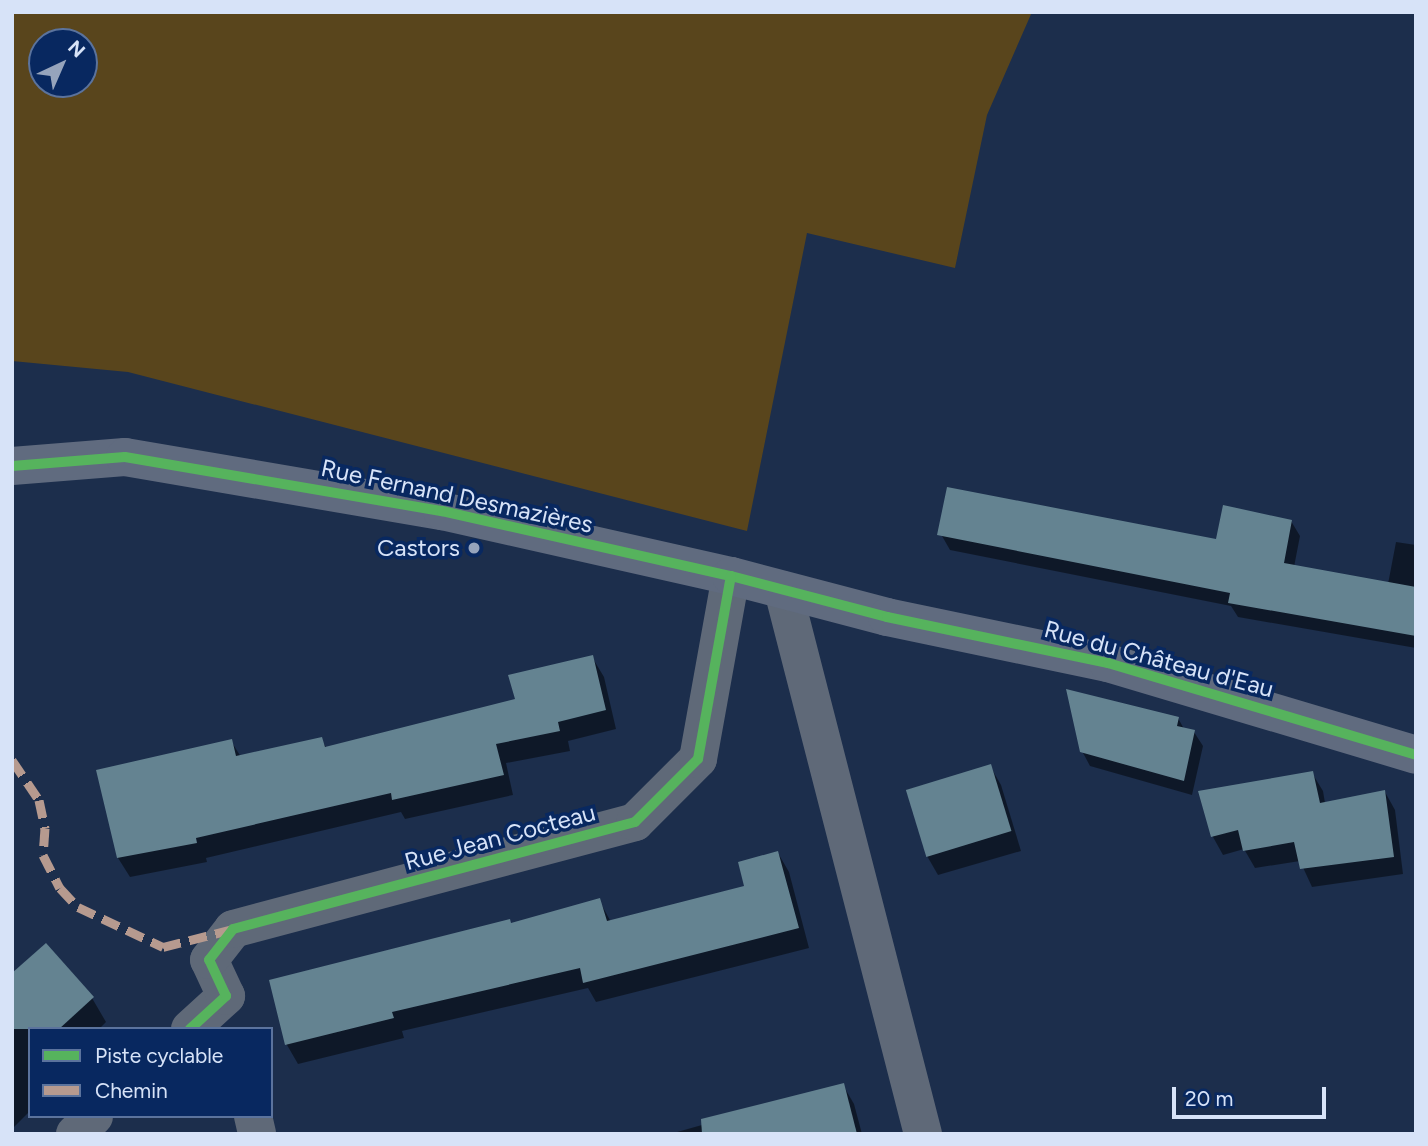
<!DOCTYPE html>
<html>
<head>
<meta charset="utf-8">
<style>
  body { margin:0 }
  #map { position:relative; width:1428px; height:1146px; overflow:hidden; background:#1c2e4c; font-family:Figtree,sans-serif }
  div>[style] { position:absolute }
  .green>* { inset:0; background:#59451c }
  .shadow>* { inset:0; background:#0007 }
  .building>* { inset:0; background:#648391; transform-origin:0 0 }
  .street>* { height:38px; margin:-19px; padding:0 19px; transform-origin:19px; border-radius:19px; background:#5f6978 }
  .secondary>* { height:38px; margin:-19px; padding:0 19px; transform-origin:19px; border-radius:19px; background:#606b7f }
  .quiet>* { height:9px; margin-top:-4.5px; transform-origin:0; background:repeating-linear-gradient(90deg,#b69a8f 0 18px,transparent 0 27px) }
  .cycleway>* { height:10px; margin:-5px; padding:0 5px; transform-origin:5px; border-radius:5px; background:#56b35d }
  .dots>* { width:19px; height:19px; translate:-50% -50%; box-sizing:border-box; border:4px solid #082860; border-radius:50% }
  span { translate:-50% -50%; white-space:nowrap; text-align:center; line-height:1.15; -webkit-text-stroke:7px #082860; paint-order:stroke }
  .street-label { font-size:24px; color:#d7e3f8 }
  .poi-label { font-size:24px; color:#d7e3f8 }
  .right { translate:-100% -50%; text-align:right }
  .frame { position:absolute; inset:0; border:14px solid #d7e3f8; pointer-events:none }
  .legend { position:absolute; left:28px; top:1027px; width:245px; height:91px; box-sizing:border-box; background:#082860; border:2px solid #5b739d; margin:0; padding:9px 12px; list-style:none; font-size:21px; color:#d7e3f8 }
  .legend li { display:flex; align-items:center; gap:14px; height:35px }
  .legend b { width:35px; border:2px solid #5b739d }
  .north { position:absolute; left:28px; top:28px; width:70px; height:70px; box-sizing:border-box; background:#082860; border:2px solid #5b739d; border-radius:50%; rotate:44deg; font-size:19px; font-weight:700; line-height:28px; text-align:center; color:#d7e3f8 }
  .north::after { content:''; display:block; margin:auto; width:24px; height:32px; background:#96a4bc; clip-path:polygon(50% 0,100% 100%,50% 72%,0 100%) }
  .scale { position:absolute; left:1172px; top:1087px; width:154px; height:32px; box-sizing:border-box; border:4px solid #d7e3f8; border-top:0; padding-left:9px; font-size:21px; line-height:24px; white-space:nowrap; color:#d7e3f8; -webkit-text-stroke:5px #082860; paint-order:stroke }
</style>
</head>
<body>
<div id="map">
  <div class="green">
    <i style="clip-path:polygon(evenodd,12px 12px,1032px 12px,987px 115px,955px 268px,807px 233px,747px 531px,128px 372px,12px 361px,12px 12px,42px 42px,84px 42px,84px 84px,42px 84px,42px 42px)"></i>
  </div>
  <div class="shadow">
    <i style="clip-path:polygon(1291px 521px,1300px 536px,1294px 567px,1388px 584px,1396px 542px,1416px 545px,1416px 648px,1238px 617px,1231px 606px,950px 550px,942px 536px,1218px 541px)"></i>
    <i style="clip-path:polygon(592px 657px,604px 677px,616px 729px,568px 741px,570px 751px,506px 763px,513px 795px,405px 819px,401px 812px,206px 858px,207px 862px,130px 877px,118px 858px,98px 771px,231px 741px,241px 757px,321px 739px,327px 749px,517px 701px)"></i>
    <i style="clip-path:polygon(1178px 718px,1184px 729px,1194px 732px,1203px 746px,1192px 795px,1090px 766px,1082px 751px)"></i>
    <i style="clip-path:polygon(990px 766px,1001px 785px,1021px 851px,938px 875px,927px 856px,907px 790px)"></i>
    <i style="clip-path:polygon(1312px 773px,1323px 791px,1325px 803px,1385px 792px,1395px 810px,1403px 874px,1312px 887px,1300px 861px,1255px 868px,1244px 849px,1223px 855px,1213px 837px,1200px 792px)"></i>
    <i style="clip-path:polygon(778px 853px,789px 872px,809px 948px,596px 1002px,588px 988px,402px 1031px,404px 1038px,298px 1064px,287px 1045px,271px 981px,512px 925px,599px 900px,611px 922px,746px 887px)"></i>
    <i style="clip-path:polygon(12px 976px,92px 998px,106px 1022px,99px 1029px,30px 1029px,30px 1111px,12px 1129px)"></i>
    <i style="clip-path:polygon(843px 1085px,854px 1104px,862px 1134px,670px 1134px)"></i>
  </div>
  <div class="building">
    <i style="clip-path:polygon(947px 487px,1216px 539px,1223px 505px,1292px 520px,1284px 563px,1416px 587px,1416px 636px,1228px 603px,1230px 593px,937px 535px)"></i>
    <i style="clip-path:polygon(593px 655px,606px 710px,558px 722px,560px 731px,496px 744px,504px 775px,392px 800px,391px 793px,196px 838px,197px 843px,117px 858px,96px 770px,232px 739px,236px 756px,322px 737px,325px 747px,515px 699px,508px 675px)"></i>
    <i style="clip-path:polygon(1066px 689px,1179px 717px,1177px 726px,1195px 730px,1184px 781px,1080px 752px)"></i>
    <i style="left:991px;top:764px;width:70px;height:89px;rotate:73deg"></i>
    <i style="clip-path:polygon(1313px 771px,1320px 803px,1385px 790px,1394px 857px,1300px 869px,1294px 842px,1243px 851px,1238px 830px,1211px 837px,1198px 791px)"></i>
    <i style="clip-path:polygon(778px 851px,799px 928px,583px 983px,580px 968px,392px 1012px,394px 1018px,285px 1045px,269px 980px,510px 919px,511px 923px,600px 898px,607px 921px,744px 886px,738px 862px)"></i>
    <i style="clip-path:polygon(46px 943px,94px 997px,59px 1029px,12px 1029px,12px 973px)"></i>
    <i style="clip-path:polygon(844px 1083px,857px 1134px,702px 1134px,701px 1119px)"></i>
  </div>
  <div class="street">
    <i style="left:783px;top:590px;width:562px;rotate:75.57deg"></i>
    <i style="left:190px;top:1029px;width:49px;rotate:-42.5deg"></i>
    <i style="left:226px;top:996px;width:40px;rotate:-115deg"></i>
    <i style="left:209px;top:960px;width:39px;rotate:-52deg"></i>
    <i style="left:233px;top:929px;width:416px;rotate:-14.9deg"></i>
    <i style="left:635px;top:822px;width:89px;rotate:-45deg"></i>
    <i style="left:698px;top:759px;width:186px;rotate:-79.8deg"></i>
    <i style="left:253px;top:1116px;width:18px;rotate:77deg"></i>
    <i style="left:75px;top:1134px;width:26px;rotate:-43deg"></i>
  </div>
  <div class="secondary">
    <i style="left:12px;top:466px;width:113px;rotate:-4.6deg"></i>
    <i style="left:125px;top:457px;width:322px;rotate:9.7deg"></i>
    <i style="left:442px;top:511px;width:296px;rotate:12.7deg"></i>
    <i style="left:731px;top:576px;width:161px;rotate:14.7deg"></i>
    <i style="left:887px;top:617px;width:226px;rotate:11.8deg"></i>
    <i style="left:1108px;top:663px;width:321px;rotate:16.6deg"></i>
  </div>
  <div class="quiet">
    <i style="left:12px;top:760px;width:48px;rotate:56deg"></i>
    <i style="left:39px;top:800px;width:29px;rotate:78deg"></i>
    <i style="left:45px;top:828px;width:27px;rotate:94deg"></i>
    <i style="left:43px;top:855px;width:37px;rotate:63deg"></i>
    <i style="left:60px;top:888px;width:26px;rotate:47deg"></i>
    <i style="left:78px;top:907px;width:94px;rotate:25.2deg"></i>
    <i style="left:163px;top:947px;width:72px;rotate:-14.4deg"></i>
  </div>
  <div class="cycleway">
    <i style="left:12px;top:466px;width:113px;rotate:-4.6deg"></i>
    <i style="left:125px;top:457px;width:322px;rotate:9.7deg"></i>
    <i style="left:442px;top:511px;width:296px;rotate:12.7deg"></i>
    <i style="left:731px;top:576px;width:161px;rotate:14.7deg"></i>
    <i style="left:887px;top:617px;width:226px;rotate:11.8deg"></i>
    <i style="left:1108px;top:663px;width:321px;rotate:16.6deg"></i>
    <i style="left:190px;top:1029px;width:49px;rotate:-42.5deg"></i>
    <i style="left:226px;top:996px;width:40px;rotate:-115deg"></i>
    <i style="left:209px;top:960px;width:39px;rotate:-52deg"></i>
    <i style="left:233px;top:929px;width:416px;rotate:-14.9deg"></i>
    <i style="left:635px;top:822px;width:89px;rotate:-45deg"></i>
    <i style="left:698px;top:759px;width:186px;rotate:-79.8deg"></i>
  </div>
  <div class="dots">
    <i style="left:474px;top:548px;background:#96a4bc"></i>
  </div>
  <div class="street-label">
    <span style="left:457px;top:496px;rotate:12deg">Rue Fernand Desmazières</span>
    <span style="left:1159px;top:659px;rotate:15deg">Rue du Château d'Eau</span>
    <span style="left:500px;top:837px;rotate:-15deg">Rue Jean Cocteau</span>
  </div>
  <div class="poi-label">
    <span class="right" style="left:460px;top:548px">Castors</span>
  </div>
  <div class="frame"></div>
  <ul class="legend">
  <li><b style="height:9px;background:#56b35d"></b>Piste cyclable</li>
  <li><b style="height:9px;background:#b69a8f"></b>Chemin</li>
  </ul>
  <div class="north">N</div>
  <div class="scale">20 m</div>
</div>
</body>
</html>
